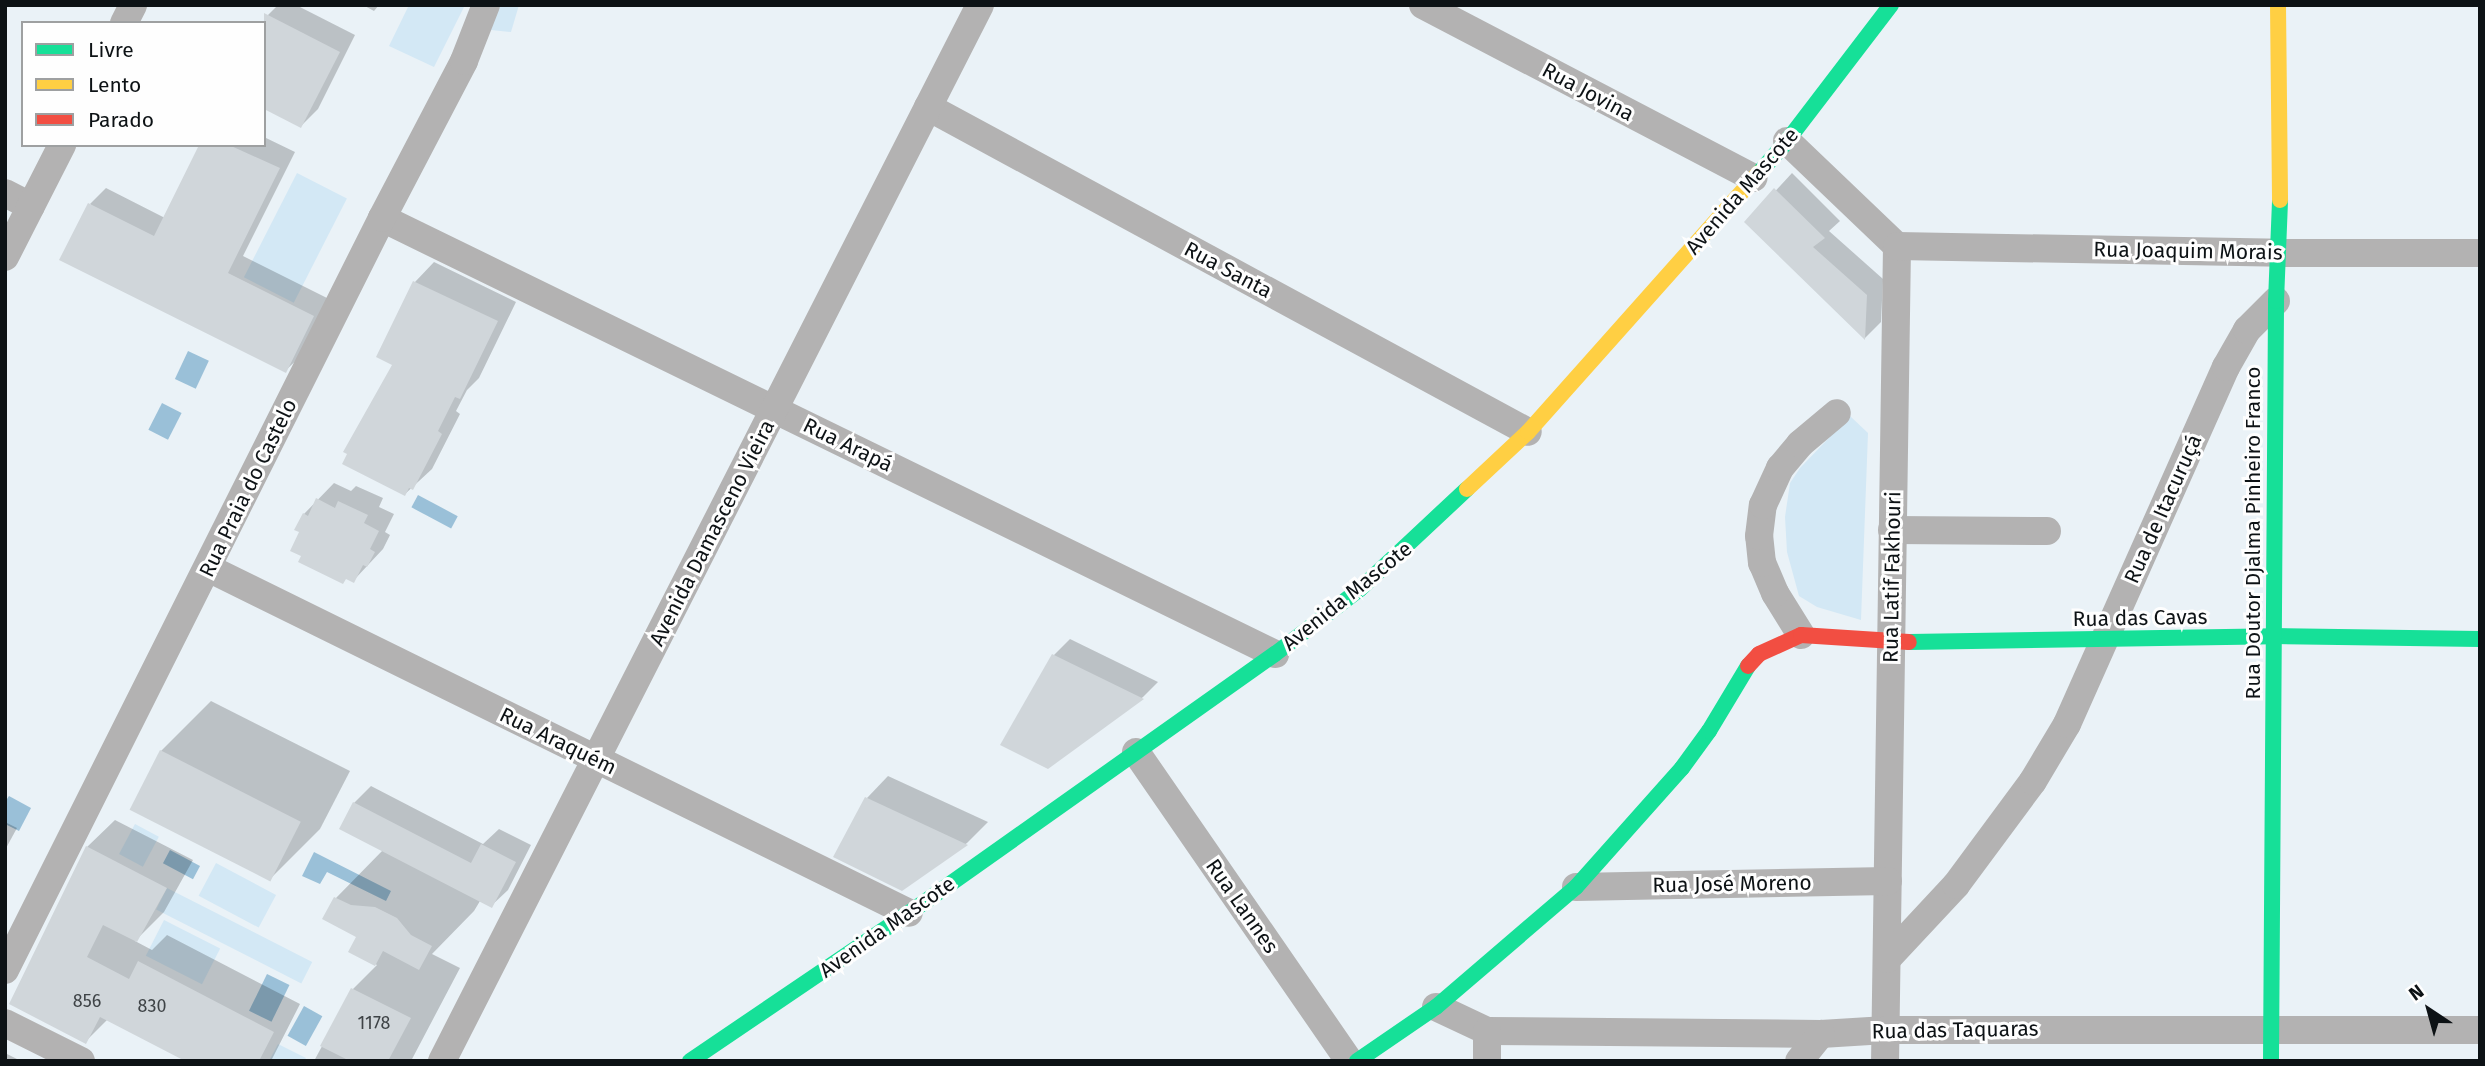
<!DOCTYPE html>
<html>
<head>
<meta charset="utf-8">
<style>
  body { margin:0 }
  #map { position:relative; width:2485px; height:1066px; overflow:hidden; background:#eaf2f7; font-family:"Fira Sans",sans-serif }
  div>[style] { position:absolute }
  .green>* { inset:0; background:#d3e8f5; transform-origin:0 0 }
  .water>* { inset:0; background:#9ac0d8; transform-origin:0 0 }
  .shadow>* { inset:0; background:#0003 }
  .building>* { inset:0; background:#d0d6da; transform-origin:0 0 }
  .street>* { height:28px; margin:-14px; padding:0 14px; transform-origin:14px; border-radius:14px; background:#b3b2b2 }
  .fast>* { height:16px; margin:-8px; padding:0 8px; transform-origin:8px; border-radius:8px; background:#16e098 }
  .slow>* { height:16px; margin:-8px; padding:0 8px; transform-origin:8px; border-radius:8px; background:#ffcf43 }
  .jam>* { height:16px; margin:-8px; padding:0 8px; transform-origin:8px; border-radius:8px; background:#f24e42 }
  span { translate:-50% -50%; white-space:nowrap; text-align:center; line-height:1.15; -webkit-text-stroke:6px #fefefe; paint-order:stroke }
  .number-label { font-size:18px; color:#3e4346 }
  .number-label span { -webkit-text-stroke-width:0 }
  .street-label { font-size:21px; color:#0d1215 }
  .frame { position:absolute; inset:0; border:7px solid #0d1215; pointer-events:none }
  .legend { position:absolute; left:21px; top:21px; width:245px; height:126px; box-sizing:border-box; background:#fefefe; border:2px solid #9ea0a1; margin:0; padding:9px 12px; list-style:none; font-size:21px; color:#0d1215 }
  .legend li { display:flex; align-items:center; gap:14px; height:35px }
  .legend b { width:35px; border:2px solid #9ea0a1 }
  .north { position:absolute; left:2394px; top:975px; width:70px; height:70px; -webkit-text-stroke:5px #fefefe; paint-order:stroke; rotate:324deg; font-size:19px; font-weight:700; line-height:28px; text-align:center; color:#0d1215 }
  .north::after { content:''; display:block; margin:auto; width:24px; height:32px; background:#0d1215; clip-path:polygon(50% 0,100% 100%,50% 72%,0 100%) }
</style>
</head>
<body>
<div id="map">
  <div class="green">
    <i style="clip-path:polygon(409px 5px,465px 5px,434px 67px,389px 46px)"></i>
    <i style="clip-path:polygon(498px 5px,519px 5px,511px 32px,491px 30px)"></i>
    <i style="left:297px;top:173px;width:56px;height:117px;rotate:27deg"></i>
    <i style="clip-path:polygon(1850px 416px,1868px 433px,1861px 620px,1817px 607px,1799px 596px,1787px 552px,1785px 517px,1790px 483px,1800px 468px)"></i>
    <i style="left:135px;top:824px;width:27px;height:34px;rotate:28deg"></i>
    <i style="left:216px;top:863px;width:68px;height:37px;rotate:28deg"></i>
    <i style="left:167px;top:888px;width:163px;height:24px;rotate:27deg"></i>
    <i style="left:164px;top:920px;width:63px;height:40px;rotate:27deg"></i>
    <i style="clip-path:polygon(278px 1044px,306px 1058px,304px 1061px,269px 1061px)"></i>
  </div>
  <div class="water">
    <i style="left:188px;top:351px;width:23px;height:31px;rotate:25deg"></i>
    <i style="left:162px;top:403px;width:22px;height:30px;rotate:27deg"></i>
    <i style="left:418px;top:495px;width:45px;height:14px;rotate:28deg"></i>
    <i style="clip-path:polygon(9px 796px,31px 808px,19px 831px,5px 824px,5px 802px)"></i>
    <i style="left:170px;top:850px;width:34px;height:15px;rotate:28deg"></i>
    <i style="clip-path:polygon(314px 852px,391px 891px,386px 901px,327px 872px,320px 884px,302px 876px)"></i>
    <i style="left:267px;top:974px;width:25px;height:41px;rotate:26deg"></i>
    <i style="left:304px;top:1006px;width:21px;height:34px;rotate:29deg"></i>
  </div>
  <div class="shadow">
    <i style="clip-path:polygon(278px 5px,296px 5px,355px 35px,318px 109px,301px 126px,268px 15px)"></i>
    <i style="clip-path:polygon(363px 5px,379px 5px,374px 11px)"></i>
    <i style="clip-path:polygon(264px 137px,295px 152px,243px 256px,329px 299px,302px 355px,285px 371px,90px 204px,106px 188px,165px 218px,201px 145px,264px 145px)"></i>
    <i style="clip-path:polygon(1792px 173px,1840px 221px,1829px 231px,1883px 279px,1881px 322px,1865px 338px,1747px 222px)"></i>
    <i style="clip-path:polygon(434px 262px,516px 302px,479px 378px,467px 390px,456px 411px,460px 414px,432px 469px,405px 494px,395px 364px,378px 356px,415px 282px)"></i>
    <i style="clip-path:polygon(334px 483px,351px 491px,356px 486px,383px 498px,379px 507px,394px 514px,385px 532px,390px 535px,383px 549px,354px 580px,303px 555px,304px 514px)"></i>
    <i style="clip-path:polygon(1070px 639px,1158px 682px,1143px 697px,1048px 767px,1053px 656px)"></i>
    <i style="clip-path:polygon(211px 701px,350px 771px,320px 829px,270px 879px,161px 751px)"></i>
    <i style="clip-path:polygon(888px 776px,988px 822px,967px 843px,902px 889px,867px 798px)"></i>
    <i style="clip-path:polygon(371px 786px,483px 844px,499px 829px,531px 845px,508px 890px,491px 906px,480px 901px,474px 911px,432px 954px,460px 968px,411px 1061px,314px 1061px,353px 989px,377px 965px,351px 951px,359px 936px,325px 918px,336px 898px,383px 850px,341px 829px,354px 803px)"></i>
    <i style="clip-path:polygon(115px 820px,193px 860px,164px 912px,135px 941px,152px 950px,167px 935px,300px 1004px,271px 1061px,187px 1061px,108px 1019px,86px 1041px,87px 847px)"></i>
    <i style="clip-path:polygon(5px 822px,17px 828px,5px 850px)"></i>
    <i style="clip-path:polygon(5px 1053px,21px 1061px,5px 1061px)"></i>
  </div>
  <div class="building">
    <i style="clip-path:polygon(264px 13px,340px 52px,301px 128px,264px 109px)"></i>
    <i style="clip-path:polygon(199px 145px,229px 145px,280px 168px,228px 273px,314px 316px,286px 373px,59px 260px,88px 203px,154px 236px)"></i>
    <i style="clip-path:polygon(1774px 188px,1825px 238px,1813px 247px,1867px 295px,1865px 340px,1744px 222px)"></i>
    <i style="clip-path:polygon(413px 281px,498px 321px,460px 399px,455px 397px,438px 431px,442px 434px,413px 490px,409px 488px,405px 496px,342px 464px,347px 454px,343px 452px,392px 365px,376px 357px)"></i>
    <i style="clip-path:polygon(316px 498px,335px 508px,338px 501px,368px 515px,364px 523px,379px 531px,370px 549px,375px 552px,367px 567px,363px 565px,354px 583px,346px 579px,343px 584px,298px 562px,301px 556px,290px 551px,299px 532px,294px 530px,303px 513px,308px 516px)"></i>
    <i style="clip-path:polygon(1052px 654px,1144px 699px,1048px 769px,1000px 745px)"></i>
    <i style="left:160px;top:750px;width:158px;height:67px;rotate:27deg"></i>
    <i style="clip-path:polygon(865px 797px,968px 845px,902px 891px,833px 857px)"></i>
    <i style="clip-path:polygon(353px 802px,471px 863px,481px 844px,516px 862px,492px 908px,339px 829px)"></i>
    <i style="clip-path:polygon(86px 846px,167px 888px,137px 942px,103px 925px,87px 957px,129px 979px,138px 961px,274px 1032px,259px 1061px,185px 1061px,100px 1017px,86px 1044px,9px 1004px)"></i>
    <i style="clip-path:polygon(334px 897px,351px 905px,375px 907px,397px 918px,411px 935px,432px 946px,419px 970px,383px 951px,375px 966px,348px 952px,356px 937px,322px 919px)"></i>
    <i style="clip-path:polygon(351px 988px,411px 1018px,388px 1061px,350px 1061px,320px 1046px)"></i>
  </div>
  <div class="street">
    <i style="left:1423px;top:5px;width:373px;rotate:27.6deg"></i>
    <i style="left:124px;top:23px;width:20px;rotate:-63deg"></i>
    <i style="left:928px;top:107px;width:682px;rotate:28.44deg"></i>
    <i style="left:1787px;top:141px;width:152px;rotate:43.7deg"></i>
    <i style="left:1897px;top:246px;width:815px;rotate:90.84deg"></i>
    <i style="left:5px;top:193px;width:29px;rotate:27deg"></i>
    <i style="left:382px;top:218px;width:994px;rotate:26.02deg"></i>
    <i style="left:1897px;top:246px;width:383px;rotate:1deg"></i>
    <i style="left:2280px;top:253px;width:200px"></i>
    <i style="left:5px;top:257px;width:126px;rotate:-63deg"></i>
    <i style="left:1892px;top:530px;width:155px;rotate:0.4deg"></i>
    <i style="left:208px;top:568px;width:781px;rotate:26.2deg"></i>
    <i style="left:1801px;top:635px;width:49px;rotate:-121.8deg"></i>
    <i style="left:1775px;top:593px;width:33px;rotate:-113deg"></i>
    <i style="left:1762px;top:563px;width:27px;rotate:-96deg"></i>
    <i style="left:1759px;top:536px;width:31px;rotate:-83deg"></i>
    <i style="left:1763px;top:505px;width:41px;rotate:-65.3deg"></i>
    <i style="left:1780px;top:468px;width:31px;rotate:-50deg"></i>
    <i style="left:1800px;top:444px;width:48px;rotate:-40deg"></i>
    <i style="left:1136px;top:752px;width:375px;rotate:55.4deg"></i>
    <i style="left:1576px;top:887px;width:312px;rotate:-1.1deg"></i>
    <i style="left:1887px;top:959px;width:101px;rotate:-47deg"></i>
    <i style="left:1956px;top:885px;width:129px;rotate:-53.5deg"></i>
    <i style="left:2033px;top:781px;width:66px;rotate:-59.2deg"></i>
    <i style="left:2067px;top:724px;width:391px;rotate:-66deg"></i>
    <i style="left:2226px;top:367px;width:43px;rotate:-60.4deg"></i>
    <i style="left:2247px;top:330px;width:41px;rotate:-45deg"></i>
    <i style="left:5px;top:970px;width:841px;rotate:-63.37deg"></i>
    <i style="left:382px;top:218px;width:177px;rotate:-62.4deg"></i>
    <i style="left:464px;top:61px;width:60px;rotate:-68.6deg"></i>
    <i style="left:1436px;top:1007px;width:56px;rotate:25.2deg"></i>
    <i style="left:1487px;top:1031px;width:334px;rotate:0.5deg"></i>
    <i style="left:1821px;top:1034px;width:65px;rotate:-3.5deg"></i>
    <i style="left:1886px;top:1030px;width:594px"></i>
    <i style="left:5px;top:1023px;width:85px;rotate:26.6deg"></i>
    <i style="left:442px;top:1061px;width:1185px;rotate:-63deg"></i>
    <i style="left:1487px;top:1061px;width:30px;rotate:-90deg"></i>
    <i style="left:1799px;top:1061px;width:35px;rotate:-51deg"></i>
  </div>
  <div class="fast">
    <i style="left:1759px;top:173px;width:43px;rotate:-48.8deg"></i>
    <i style="left:1787px;top:141px;width:171px;rotate:-52.6deg"></i>
    <i style="left:1909px;top:642px;width:365px;rotate:-0.9deg"></i>
    <i style="left:2274px;top:636px;width:206px;rotate:0.8deg"></i>
    <i style="left:690px;top:1061px;width:264px;rotate:-34.1deg"></i>
    <i style="left:909px;top:913px;width:448px;rotate:-35.3deg"></i>
    <i style="left:1275px;top:654px;width:107px;rotate:-37.4deg"></i>
    <i style="left:1360px;top:589px;width:146px;rotate:-43.1deg"></i>
    <i style="left:1357px;top:1061px;width:96px;rotate:-34.4deg"></i>
    <i style="left:1436px;top:1007px;width:184px;rotate:-40.6deg"></i>
    <i style="left:1576px;top:887px;width:159px;rotate:-48.3deg"></i>
    <i style="left:1682px;top:768px;width:46px;rotate:-53.9deg"></i>
    <i style="left:1709px;top:731px;width:76px;rotate:-59deg"></i>
    <i style="left:2271px;top:1061px;width:760px;rotate:-89.62deg"></i>
    <i style="left:2276px;top:301px;width:101px;rotate:-87.7deg"></i>
  </div>
  <div class="slow">
    <i style="left:2278px;top:5px;width:195px;rotate:89.4deg"></i>
    <i style="left:1467px;top:489px;width:83px;rotate:-43.1deg"></i>
    <i style="left:1528px;top:432px;width:347px;rotate:-48.3deg"></i>
  </div>
  <div class="jam">
    <i style="left:1748px;top:666px;width:16px;rotate:-47deg"></i>
    <i style="left:1759px;top:654px;width:46px;rotate:-24.3deg"></i>
    <i style="left:1801px;top:635px;width:108px;rotate:3.7deg"></i>
  </div>
  <div class="number-label">
    <span style="left:87px;top:1001px">856</span>
    <span style="left:152px;top:1006px">830</span>
    <span style="left:374px;top:1023px">1178</span>
  </div>
  <div class="street-label">
    <span style="left:1588px;top:92px;rotate:28deg">Rua Jovina</span>
    <span style="left:1742px;top:191px;rotate:-49deg">Avenida Mascote</span>
    <span style="left:2188px;top:251px;rotate:1deg">Rua Joaquim Morais</span>
    <span style="left:1228px;top:270px;rotate:28deg">Rua Santa</span>
    <span style="left:848px;top:445px;rotate:26deg">Rua Arapá</span>
    <span style="left:248px;top:488px;rotate:-64deg">Rua Praia do Castelo</span>
    <span style="left:2163px;top:509px;rotate:-66deg">Rua de Itacuruçá</span>
    <span style="left:712px;top:533px;rotate:-63deg">Avenida Damasceno Vieira</span>
    <span style="left:2253px;top:533px;rotate:-90deg">Rua Doutor Djalma Pinheiro Franco</span>
    <span style="left:1892px;top:577px;rotate:-89deg">Rua Latif Fakhouri</span>
    <span style="left:1347px;top:596px;rotate:-39deg">Avenida Mascote</span>
    <span style="left:2140px;top:618px;rotate:-1deg">Rua das Cavas</span>
    <span style="left:558px;top:741px;rotate:26deg">Rua Araquém</span>
    <span style="left:1732px;top:884px;rotate:-1deg">Rua José Moreno</span>
    <span style="left:1242px;top:906px;rotate:55deg">Rua Lannes</span>
    <span style="left:887px;top:927px;rotate:-35deg">Avenida Mascote</span>
    <span style="left:1955px;top:1030px;rotate:-1deg">Rua das Taquaras</span>
  </div>
  <div class="frame"></div>
  <ul class="legend">
  <li><b style="height:9px;background:#16e098"></b>Livre</li>
  <li><b style="height:9px;background:#ffcf43"></b>Lento</li>
  <li><b style="height:9px;background:#f24e42"></b>Parado</li>
  </ul>
  <div class="north">N</div>
</div>
</body>
</html>
